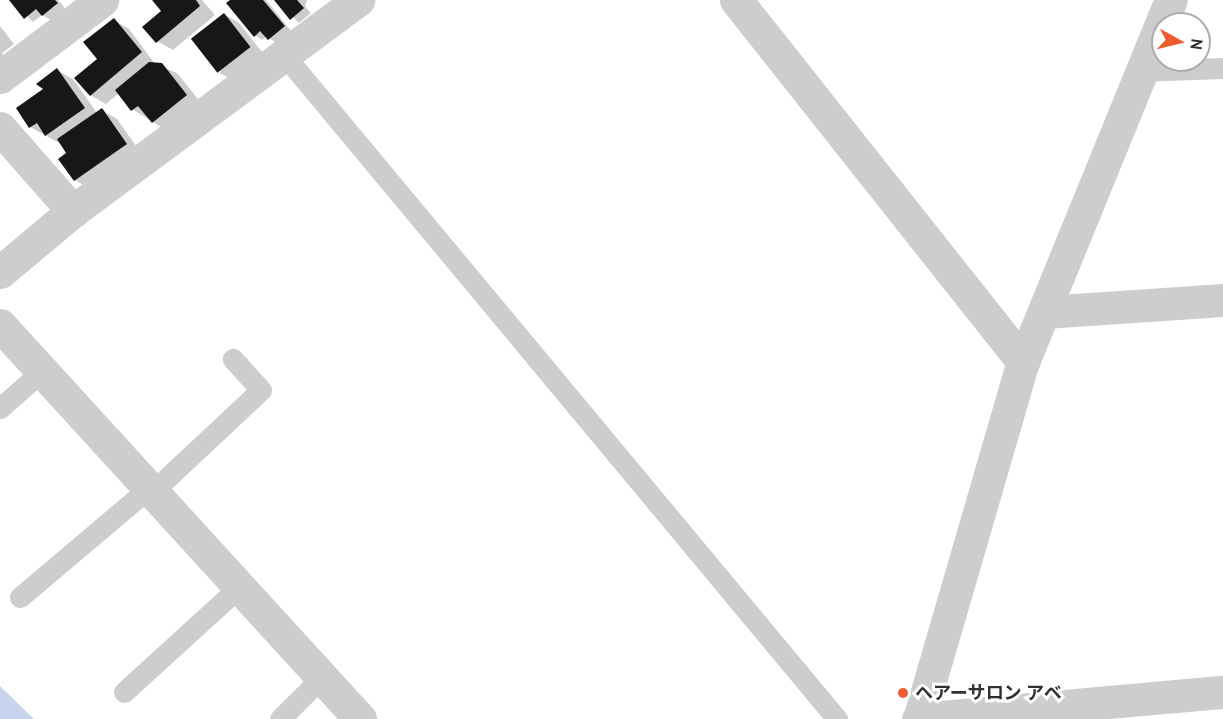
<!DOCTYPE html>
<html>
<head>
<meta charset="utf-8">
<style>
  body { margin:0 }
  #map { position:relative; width:1223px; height:719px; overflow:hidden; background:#fff; font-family:"PT Sans","Noto Sans JP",sans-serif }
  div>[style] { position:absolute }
  .water>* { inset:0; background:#c9d4ee }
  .shadow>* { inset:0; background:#0003 }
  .building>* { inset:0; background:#171717; transform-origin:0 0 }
  .service>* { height:21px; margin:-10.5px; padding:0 10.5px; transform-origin:10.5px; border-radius:10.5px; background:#cdcdcd }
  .minor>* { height:33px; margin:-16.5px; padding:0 16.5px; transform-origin:16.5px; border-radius:16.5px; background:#cdcdcd }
  .dots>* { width:16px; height:16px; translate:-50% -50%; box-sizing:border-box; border:3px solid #fff; border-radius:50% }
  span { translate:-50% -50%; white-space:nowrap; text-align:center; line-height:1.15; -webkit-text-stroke:6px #fff; paint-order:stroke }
  .poi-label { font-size:18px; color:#303030; font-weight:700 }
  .left { translate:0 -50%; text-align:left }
  .north { position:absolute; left:1151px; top:12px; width:60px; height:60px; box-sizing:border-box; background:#fff; border:2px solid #acacac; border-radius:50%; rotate:98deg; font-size:16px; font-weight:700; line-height:24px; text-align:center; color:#303030 }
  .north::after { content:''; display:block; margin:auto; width:21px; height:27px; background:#ec5c2d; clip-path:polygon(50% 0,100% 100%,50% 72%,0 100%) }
</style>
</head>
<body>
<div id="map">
  <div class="water">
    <i style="clip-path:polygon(0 686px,34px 719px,0 719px)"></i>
  </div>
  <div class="shadow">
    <i style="clip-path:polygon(11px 0,58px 0,65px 8px,51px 20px,42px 15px,33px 22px)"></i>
    <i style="clip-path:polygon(154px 0,202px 0,215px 15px,173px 50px,157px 41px,163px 11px)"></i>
    <i style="clip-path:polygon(232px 0,266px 0,291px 31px,276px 43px,267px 36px,262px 40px,255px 35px)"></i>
    <i style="clip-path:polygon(276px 0,307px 0,305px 6px,311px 13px,299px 23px)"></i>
    <i style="clip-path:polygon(224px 14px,239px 23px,266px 57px,236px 82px,220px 73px)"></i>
    <i style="clip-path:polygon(114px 20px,129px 29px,155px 64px,177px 73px,202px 104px,168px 131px,132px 109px,119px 93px,106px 104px,90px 95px)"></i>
    <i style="clip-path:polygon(0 26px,14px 44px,2px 53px,11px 64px,0 73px)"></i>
    <i style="clip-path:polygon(57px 70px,73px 79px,97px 113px,102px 110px,117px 119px,141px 153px,90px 189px,75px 180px,68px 154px,61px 144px,30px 127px)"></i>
  </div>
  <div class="building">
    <i style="clip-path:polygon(9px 0,55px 0,58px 3px,42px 16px,36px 9px,24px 19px)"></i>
    <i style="clip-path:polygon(152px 0,196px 0,200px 6px,156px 43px,142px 27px,161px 11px)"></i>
    <i style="clip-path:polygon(230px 0,263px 0,285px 26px,268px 40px,260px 31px,254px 37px,226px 3px)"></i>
    <i style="clip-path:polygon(274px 0,297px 0,304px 8px,290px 20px)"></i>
    <i style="left:224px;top:13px;width:43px;height:42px;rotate:52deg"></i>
    <i style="clip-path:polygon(114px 18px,142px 52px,90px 96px,74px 78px,97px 59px,83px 42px)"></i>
    <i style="clip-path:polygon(149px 62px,162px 63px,187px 95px,152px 123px,138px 106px,131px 111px,115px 90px)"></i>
    <i style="clip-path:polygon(57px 68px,85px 108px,45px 136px,37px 123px,29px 128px,16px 108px,43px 89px,36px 84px)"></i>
    <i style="clip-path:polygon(102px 108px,127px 144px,74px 181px,58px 159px,66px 153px,57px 139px)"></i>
  </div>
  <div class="service">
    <i style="left:285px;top:56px;width:863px;rotate:50.22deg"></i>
    <i style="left:1139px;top:71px;width:84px;rotate:-2deg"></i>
    <i style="left:0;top:408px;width:56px;rotate:-41.4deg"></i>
    <i style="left:152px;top:492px;width:149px;rotate:-43.1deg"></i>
    <i style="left:261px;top:390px;width:42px;rotate:-132.1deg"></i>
    <i style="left:20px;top:597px;width:167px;rotate:-40.2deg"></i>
    <i style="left:124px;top:692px;width:154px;rotate:-42.4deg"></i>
    <i style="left:280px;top:719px;width:57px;rotate:-45deg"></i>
  </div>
  <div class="minor">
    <i style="left:736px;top:0;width:462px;rotate:51.6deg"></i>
    <i style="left:0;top:77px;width:128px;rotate:-37deg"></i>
    <i style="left:0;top:128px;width:111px;rotate:48.7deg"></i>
    <i style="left:0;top:272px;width:95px;rotate:-39.9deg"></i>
    <i style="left:73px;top:211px;width:355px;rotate:-36.5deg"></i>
    <i style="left:1045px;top:312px;width:178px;rotate:-3.9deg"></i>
    <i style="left:0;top:325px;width:534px;rotate:47.58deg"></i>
    <i style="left:918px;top:719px;width:306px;rotate:-5.1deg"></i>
    <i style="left:919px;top:719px;width:372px;rotate:-73.8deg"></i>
    <i style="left:1023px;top:362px;width:391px;rotate:-67.8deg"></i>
  </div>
  <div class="dots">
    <i style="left:903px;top:693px;background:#ec5c2d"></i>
  </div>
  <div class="poi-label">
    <span class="left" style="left:915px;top:693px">ヘアーサロン アベ</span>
  </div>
  <div class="north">N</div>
</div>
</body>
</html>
